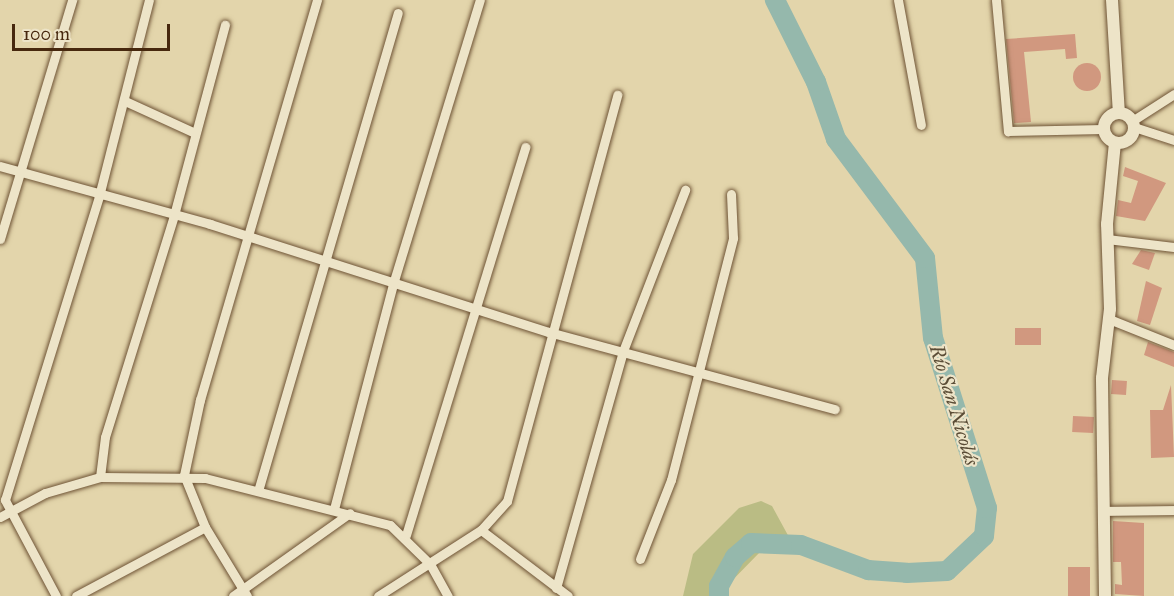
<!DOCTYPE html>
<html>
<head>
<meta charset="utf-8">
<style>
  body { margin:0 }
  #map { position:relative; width:1174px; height:596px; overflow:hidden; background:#e3d5ab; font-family:"IM FELL Great Primer",serif }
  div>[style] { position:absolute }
  .green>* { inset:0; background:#babc84 }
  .river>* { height:20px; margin:-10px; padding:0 10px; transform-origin:10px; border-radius:10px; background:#95b8ac }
  .building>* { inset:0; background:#d1987f; transform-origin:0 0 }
  .round { border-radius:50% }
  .roads { filter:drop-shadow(0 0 2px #6e5335) drop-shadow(0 0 2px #6e5335) }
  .minor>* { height:9px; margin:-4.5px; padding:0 4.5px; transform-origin:4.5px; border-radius:4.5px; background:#ede4c8 }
  .tertiary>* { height:12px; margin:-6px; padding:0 6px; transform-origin:6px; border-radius:6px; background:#ede4c8 }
  .tertiary>.ring { margin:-6px; padding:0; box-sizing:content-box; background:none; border:12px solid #ede4c8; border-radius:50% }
  span { translate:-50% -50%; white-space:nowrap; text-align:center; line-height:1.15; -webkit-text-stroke:4.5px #ede4c8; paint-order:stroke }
  .water-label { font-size:20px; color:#5a4c36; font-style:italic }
  .scale { position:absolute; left:12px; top:24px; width:158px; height:27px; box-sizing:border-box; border:3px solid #47280e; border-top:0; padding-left:8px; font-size:18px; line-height:21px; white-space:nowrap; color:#47280e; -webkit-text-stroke:4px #ede4c8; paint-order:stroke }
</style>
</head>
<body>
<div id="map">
  <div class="green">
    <i style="clip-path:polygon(761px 501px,772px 506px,796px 550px,760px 552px,717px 596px,683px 596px,693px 554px,739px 508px)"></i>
  </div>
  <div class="river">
    <i style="left:719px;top:596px;width:10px;rotate:-90deg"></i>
    <i style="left:719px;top:586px;width:33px;rotate:-61deg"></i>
    <i style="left:735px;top:557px;width:21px;rotate:-41deg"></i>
    <i style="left:751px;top:543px;width:50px;rotate:2.3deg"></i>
    <i style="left:801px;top:545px;width:72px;rotate:20.5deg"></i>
    <i style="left:868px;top:570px;width:39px;rotate:4deg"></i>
    <i style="left:907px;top:573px;width:40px;rotate:-2.9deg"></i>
    <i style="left:947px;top:571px;width:51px;rotate:-43.4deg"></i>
    <i style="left:984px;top:536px;width:28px;rotate:-84deg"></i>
    <i style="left:987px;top:508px;width:178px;rotate:-107.6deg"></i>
    <i style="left:933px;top:338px;width:80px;rotate:-95.7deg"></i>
    <i style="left:925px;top:258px;width:149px;rotate:-126.8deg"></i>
    <i style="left:836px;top:139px;width:60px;rotate:-109.3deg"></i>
    <i style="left:816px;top:82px;width:92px;rotate:-116.6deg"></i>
  </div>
  <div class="building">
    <i style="clip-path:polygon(1075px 34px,1077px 58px,1066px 59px,1065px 49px,1024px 52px,1031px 122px,1014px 123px,1006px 39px)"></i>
    <i class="round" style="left:1073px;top:63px;width:28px;height:28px"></i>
    <i style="clip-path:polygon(1125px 167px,1166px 183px,1145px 221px,1116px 216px,1118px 200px,1131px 203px,1138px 181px,1123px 176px)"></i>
    <i style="clip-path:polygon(1141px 250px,1155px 253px,1149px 270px,1132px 264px)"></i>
    <i style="clip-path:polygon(1146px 281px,1162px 288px,1150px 325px,1137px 321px)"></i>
    <i style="left:1041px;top:328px;width:17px;height:26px;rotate:90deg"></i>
    <i style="clip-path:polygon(1148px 342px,1174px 352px,1174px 367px,1144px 355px)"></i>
    <i style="left:1112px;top:380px;width:15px;height:14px;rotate:4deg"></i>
    <i style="clip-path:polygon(1171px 385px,1174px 457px,1151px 458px,1150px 410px,1163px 410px)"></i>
    <i style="left:1073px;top:416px;width:21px;height:16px;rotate:3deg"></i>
    <i style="clip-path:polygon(1113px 521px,1144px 523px,1144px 596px,1115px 594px,1115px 584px,1122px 585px,1121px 562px,1113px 562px)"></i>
    <i style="left:1090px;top:567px;width:29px;height:22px;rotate:90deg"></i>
  </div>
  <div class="roads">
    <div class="minor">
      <i style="left:898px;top:0;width:127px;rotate:79.6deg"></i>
      <i style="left:996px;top:0;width:132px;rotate:84.8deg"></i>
      <i style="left:1008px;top:131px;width:95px;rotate:-1.2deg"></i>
      <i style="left:125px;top:101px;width:77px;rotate:24.6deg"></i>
      <i style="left:1132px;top:121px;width:50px;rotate:-32.7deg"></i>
      <i style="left:1134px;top:127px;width:42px;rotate:18deg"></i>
      <i style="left:0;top:166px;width:218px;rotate:15.4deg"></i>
      <i style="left:210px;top:224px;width:356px;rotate:17.7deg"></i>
      <i style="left:549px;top:332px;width:296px;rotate:15.1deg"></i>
      <i style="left:0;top:239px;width:250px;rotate:-73.2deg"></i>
      <i style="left:1107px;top:239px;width:67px;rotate:6.8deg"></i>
      <i style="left:1109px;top:319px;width:70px;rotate:21.8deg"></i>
      <i style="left:100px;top:477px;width:40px;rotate:-82.9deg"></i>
      <i style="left:105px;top:437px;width:232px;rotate:-72.7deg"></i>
      <i style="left:174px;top:215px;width:197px;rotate:-75deg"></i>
      <i style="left:258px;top:491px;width:498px;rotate:-73.7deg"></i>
      <i style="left:334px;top:509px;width:233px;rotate:-75.3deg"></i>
      <i style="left:393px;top:284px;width:297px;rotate:-73deg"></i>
      <i style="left:1102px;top:511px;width:72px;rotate:-0.8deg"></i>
      <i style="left:0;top:517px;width:51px;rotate:-28.1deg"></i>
      <i style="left:45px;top:493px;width:57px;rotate:-16.2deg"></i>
      <i style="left:100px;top:477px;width:105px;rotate:0.5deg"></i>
      <i style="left:205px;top:478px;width:191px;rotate:14.3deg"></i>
      <i style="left:390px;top:525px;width:56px;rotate:44.3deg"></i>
      <i style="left:430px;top:564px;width:37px;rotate:61deg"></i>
      <i style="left:481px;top:530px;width:109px;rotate:37.2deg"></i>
      <i style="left:406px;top:535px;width:406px;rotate:-72.9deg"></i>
      <i style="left:640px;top:559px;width:85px;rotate:-68.6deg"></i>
      <i style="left:671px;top:480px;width:250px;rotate:-75.6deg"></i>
      <i style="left:733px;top:238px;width:44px;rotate:-92.6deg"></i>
      <i style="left:556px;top:588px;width:246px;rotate:-74.2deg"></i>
      <i style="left:623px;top:351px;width:173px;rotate:-68.9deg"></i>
      <i style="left:56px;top:596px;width:109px;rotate:-118deg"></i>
      <i style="left:5px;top:500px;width:318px;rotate:-72.8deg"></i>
      <i style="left:99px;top:196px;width:202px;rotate:-75.7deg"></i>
      <i style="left:76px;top:596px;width:146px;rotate:-28.1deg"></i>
      <i style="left:233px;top:596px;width:143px;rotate:-35.4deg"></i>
      <i style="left:247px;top:596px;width:81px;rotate:-121.3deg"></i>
      <i style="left:205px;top:527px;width:56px;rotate:-112deg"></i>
      <i style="left:184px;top:475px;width:77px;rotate:-78deg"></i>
      <i style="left:200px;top:400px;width:417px;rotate:-73.7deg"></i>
      <i style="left:378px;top:596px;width:122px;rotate:-32.7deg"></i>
      <i style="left:481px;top:530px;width:39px;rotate:-48deg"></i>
      <i style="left:507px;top:501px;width:421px;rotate:-74.8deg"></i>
    </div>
    <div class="tertiary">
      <i style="left:1112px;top:0;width:113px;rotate:86.5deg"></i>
      <i class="ring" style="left:1104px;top:113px;width:18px;height:18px"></i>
      <i style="left:1105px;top:596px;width:218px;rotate:-90.8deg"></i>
      <i style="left:1102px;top:378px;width:69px;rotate:-83.4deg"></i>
      <i style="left:1110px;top:309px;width:85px;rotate:-92deg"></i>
      <i style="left:1107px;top:224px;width:81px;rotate:-84.4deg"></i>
    </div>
  </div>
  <div class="water-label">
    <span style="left:954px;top:405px;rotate:73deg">Río San Nicolás</span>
  </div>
  <div class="scale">100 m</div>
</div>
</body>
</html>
